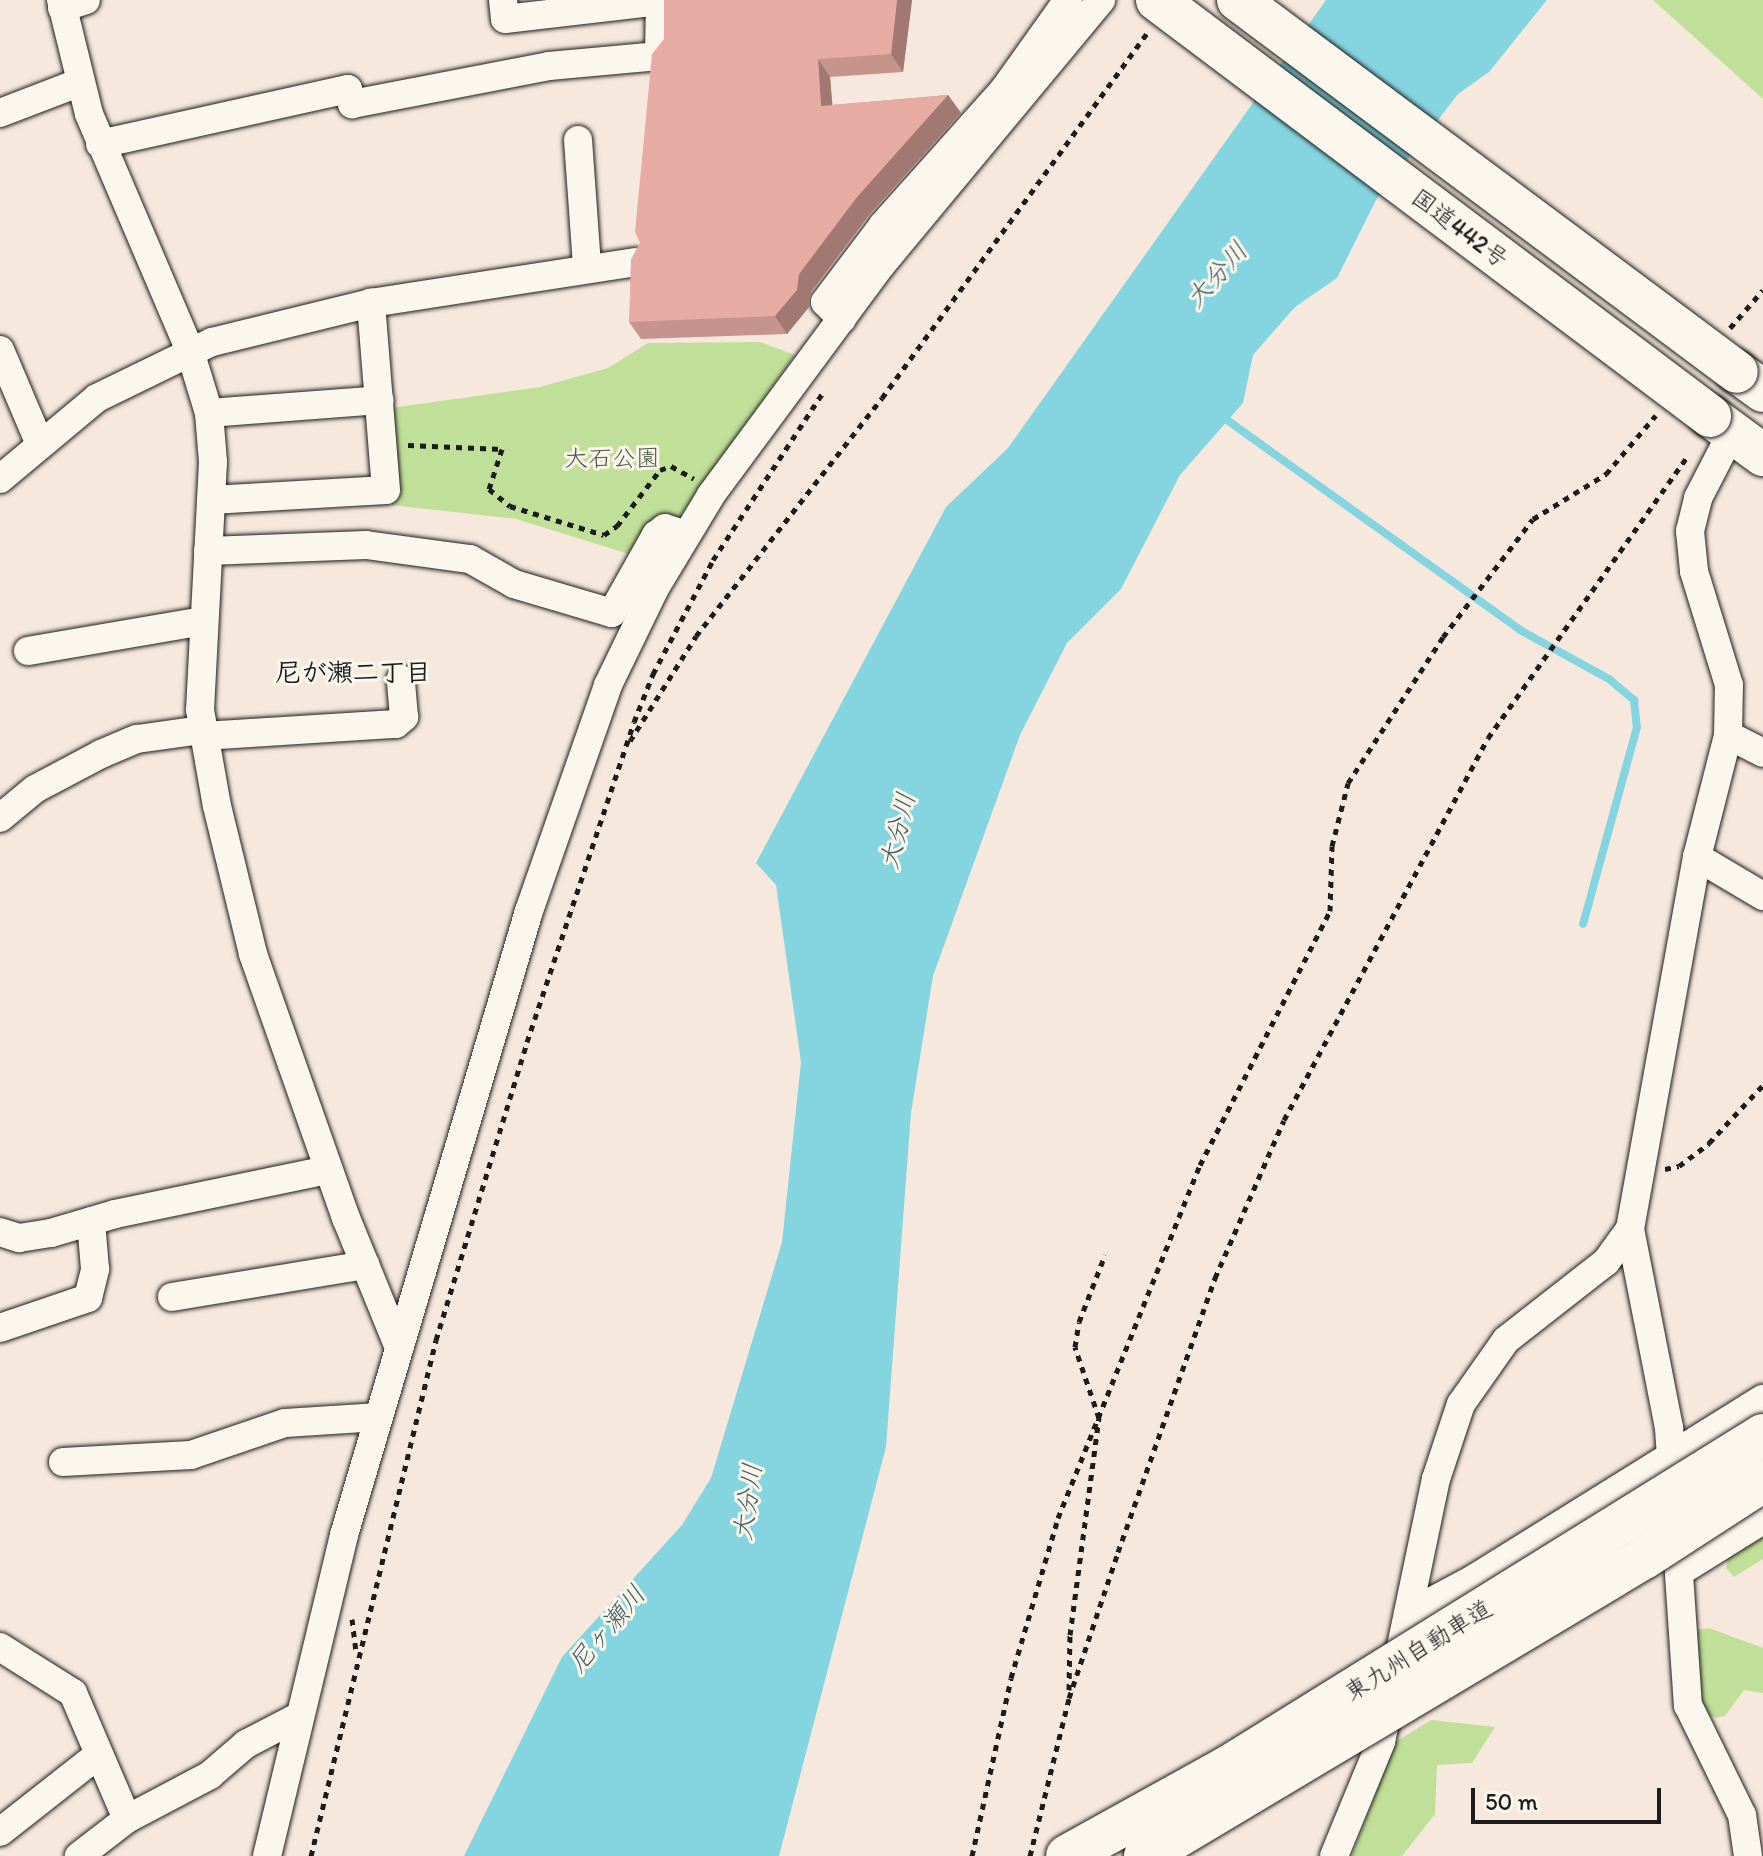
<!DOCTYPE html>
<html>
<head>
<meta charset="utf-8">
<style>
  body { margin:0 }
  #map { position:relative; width:1763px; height:1856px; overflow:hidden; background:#f7e8dd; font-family:Itim,"Klee One",sans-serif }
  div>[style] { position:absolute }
  .green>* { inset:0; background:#c0df98 }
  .water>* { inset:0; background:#85d5e1 }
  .stream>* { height:8px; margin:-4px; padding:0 4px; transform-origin:4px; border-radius:4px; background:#85d5e1 }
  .path>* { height:5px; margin-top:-2.5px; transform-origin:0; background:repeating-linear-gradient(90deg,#1c1c1c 0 6px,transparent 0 12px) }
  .roads { filter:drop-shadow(0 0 2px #1c1c1c) drop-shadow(0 0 2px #1c1c1c) }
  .minor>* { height:28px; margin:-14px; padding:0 14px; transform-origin:14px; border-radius:14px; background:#fbf7ec }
  .highway>* { height:42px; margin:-21px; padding:0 21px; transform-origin:21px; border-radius:21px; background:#fbf7ec }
  .bridges { filter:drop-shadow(0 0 2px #1c1c1c) drop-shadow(0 0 2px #1c1c1c) }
  .highway-bridge>* { height:42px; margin:-21px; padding:0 21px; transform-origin:21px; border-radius:21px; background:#fbf7ec }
  .wall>* { inset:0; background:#c6948c }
  .shaded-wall>* { inset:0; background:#a17872 }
  .building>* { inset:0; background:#e6aca3 }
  span { translate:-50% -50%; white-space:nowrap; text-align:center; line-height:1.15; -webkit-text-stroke:6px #fbf7ec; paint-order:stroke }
  .street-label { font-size:24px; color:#1c1c1c }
  .park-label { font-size:24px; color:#4d5641 }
  .water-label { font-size:26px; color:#415d61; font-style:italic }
  .neighbourhood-label { font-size:26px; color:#1c1c1c; font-weight:700 }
  .scale { position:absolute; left:1471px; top:1788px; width:190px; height:36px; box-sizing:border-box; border:4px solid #1c1c1c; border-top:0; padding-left:10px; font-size:24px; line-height:28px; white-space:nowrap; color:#1c1c1c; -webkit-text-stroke:6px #fbf7ec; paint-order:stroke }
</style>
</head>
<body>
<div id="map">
  <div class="green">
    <i style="clip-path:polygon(1653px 0,1763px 0,1763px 99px)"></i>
    <i style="clip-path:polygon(760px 342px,795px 355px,658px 547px,632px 555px,516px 519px,391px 505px,384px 409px,540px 387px,608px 368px,648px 343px)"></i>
    <i style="clip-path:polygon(1763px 1530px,1763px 1559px,1734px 1577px,1726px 1568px,1728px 1555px)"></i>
    <i style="clip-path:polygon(1709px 1628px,1763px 1648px,1763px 1693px,1744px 1690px,1725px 1716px,1716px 1718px,1701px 1712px,1697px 1630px)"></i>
    <i style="clip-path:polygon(1431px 1720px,1495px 1727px,1472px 1763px,1437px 1765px,1435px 1814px,1402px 1856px,1352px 1856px,1394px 1743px)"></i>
  </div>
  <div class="water">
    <i style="clip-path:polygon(1326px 0,1547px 0,1489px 72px,1458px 94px,1376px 200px,1337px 278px,1295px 307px,1253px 355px,1243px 403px,1180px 475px,1121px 589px,1067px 643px,1020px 735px,933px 976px,911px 1113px,886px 1447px,779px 1856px,464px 1856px,562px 1657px,682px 1525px,711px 1478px,782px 1242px,801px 1062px,776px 885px,756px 863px,946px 507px,1008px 448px)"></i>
  </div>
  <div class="stream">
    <i style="left:1220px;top:415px;width:369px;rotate:35.6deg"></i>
    <i style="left:1520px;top:630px;width:102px;rotate:28.8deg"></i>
    <i style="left:1609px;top:679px;width:33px;rotate:40deg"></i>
    <i style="left:1634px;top:700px;width:27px;rotate:84deg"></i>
    <i style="left:1637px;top:727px;width:204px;rotate:105.3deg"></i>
  </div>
  <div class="path">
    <i style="left:1730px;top:328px;width:50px;rotate:-49deg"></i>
    <i style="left:408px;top:445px;width:94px;rotate:2.4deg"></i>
    <i style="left:502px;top:449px;width:42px;rotate:108deg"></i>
    <i style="left:489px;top:489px;width:27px;rotate:39deg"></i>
    <i style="left:510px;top:506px;width:98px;rotate:17.1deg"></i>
    <i style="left:604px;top:535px;width:16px;rotate:-35deg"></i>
    <i style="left:617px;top:526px;width:71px;rotate:-52.5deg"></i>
    <i style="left:660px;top:470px;width:12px;rotate:-20deg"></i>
    <i style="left:671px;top:466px;width:26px;rotate:29deg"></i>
    <i style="left:630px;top:741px;width:124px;rotate:-57.8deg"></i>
    <i style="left:696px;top:636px;width:302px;rotate:-52deg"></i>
    <i style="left:882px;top:398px;width:452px;rotate:-54deg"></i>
    <i style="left:1665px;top:1169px;width:14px;rotate:-12deg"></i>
    <i style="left:1679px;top:1166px;width:38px;rotate:-37deg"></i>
    <i style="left:1709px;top:1143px;width:79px;rotate:-47deg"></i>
    <i style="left:352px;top:1619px;width:34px;rotate:83deg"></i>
    <i style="left:1069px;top:1690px;width:55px;rotate:-89deg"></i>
    <i style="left:1070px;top:1635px;width:219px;rotate:-82.4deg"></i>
    <i style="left:1099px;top:1418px;width:75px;rotate:-108.7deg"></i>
    <i style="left:1075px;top:1347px;width:25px;rotate:-81deg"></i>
    <i style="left:1079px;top:1322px;width:72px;rotate:-68.8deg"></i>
    <i style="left:311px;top:1856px;width:531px;rotate:-76.38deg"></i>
    <i style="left:436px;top:1340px;width:312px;rotate:-73deg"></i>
    <i style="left:527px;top:1042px;width:337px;rotate:-71.5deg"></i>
    <i style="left:634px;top:722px;width:52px;rotate:-68.4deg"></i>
    <i style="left:653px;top:674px;width:129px;rotate:-62.2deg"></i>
    <i style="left:713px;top:560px;width:202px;rotate:-56.7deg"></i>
    <i style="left:972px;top:1856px;width:182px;rotate:-77.6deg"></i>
    <i style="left:1011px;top:1678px;width:167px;rotate:-73.6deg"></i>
    <i style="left:1058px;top:1518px;width:380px;rotate:-68.1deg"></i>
    <i style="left:1200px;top:1165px;width:285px;rotate:-62.9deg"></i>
    <i style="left:1330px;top:911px;width:65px;rotate:-88.2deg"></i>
    <i style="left:1332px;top:846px;width:65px;rotate:-75.7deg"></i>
    <i style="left:1348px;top:783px;width:174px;rotate:-56.9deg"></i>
    <i style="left:1443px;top:637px;width:148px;rotate:-52.7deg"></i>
    <i style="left:1533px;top:519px;width:86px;rotate:-31.7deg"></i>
    <i style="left:1606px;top:474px;width:77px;rotate:-49.7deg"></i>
    <i style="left:1030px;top:1856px;width:163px;rotate:-76.1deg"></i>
    <i style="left:1069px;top:1698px;width:154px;rotate:-71.4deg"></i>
    <i style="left:1118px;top:1552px;width:291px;rotate:-70.5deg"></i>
    <i style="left:1215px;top:1278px;width:172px;rotate:-66.4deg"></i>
    <i style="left:1284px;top:1120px;width:433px;rotate:-61.9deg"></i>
    <i style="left:1488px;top:738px;width:346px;rotate:-54.7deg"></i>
  </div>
  <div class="roads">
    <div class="minor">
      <i style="left:61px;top:0;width:117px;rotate:76.2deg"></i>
      <i style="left:89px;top:114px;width:258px;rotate:66.9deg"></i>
      <i style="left:190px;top:351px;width:65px;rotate:73deg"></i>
      <i style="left:209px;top:413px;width:49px;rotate:85.3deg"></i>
      <i style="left:213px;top:462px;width:248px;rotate:93deg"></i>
      <i style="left:200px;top:710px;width:97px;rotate:80deg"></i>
      <i style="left:217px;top:806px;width:152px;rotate:76.3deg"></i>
      <i style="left:253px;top:954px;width:280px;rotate:70.6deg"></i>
      <i style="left:346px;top:1218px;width:140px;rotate:67.8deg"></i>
      <i style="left:503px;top:0;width:19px;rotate:84deg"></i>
      <i style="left:505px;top:19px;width:156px;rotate:-6.6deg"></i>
      <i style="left:62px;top:8px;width:25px;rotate:-18deg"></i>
      <i style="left:0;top:113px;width:84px;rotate:-21deg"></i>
      <i style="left:578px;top:140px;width:127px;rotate:85.9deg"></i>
      <i style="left:100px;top:144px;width:254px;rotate:-12.5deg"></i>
      <i style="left:348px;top:89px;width:16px;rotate:75deg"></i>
      <i style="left:352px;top:104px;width:201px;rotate:-10.9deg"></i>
      <i style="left:549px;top:66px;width:110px;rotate:-5.2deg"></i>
      <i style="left:659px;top:56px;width:56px;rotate:-89deg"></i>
      <i style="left:842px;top:319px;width:24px;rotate:-135deg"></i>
      <i style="left:825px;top:302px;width:96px;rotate:-53deg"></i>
      <i style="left:883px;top:225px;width:180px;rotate:-48.2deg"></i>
      <i style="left:1003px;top:91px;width:112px;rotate:-54.5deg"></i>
      <i style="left:0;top:350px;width:100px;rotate:67deg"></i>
      <i style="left:209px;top:413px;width:171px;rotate:-4.3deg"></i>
      <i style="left:0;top:479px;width:126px;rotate:-39.9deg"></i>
      <i style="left:97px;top:398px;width:128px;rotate:-26deg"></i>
      <i style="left:212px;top:342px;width:164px;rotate:-13.8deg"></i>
      <i style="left:371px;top:303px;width:268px;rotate:-8.8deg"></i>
      <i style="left:211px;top:500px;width:175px;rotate:-3.3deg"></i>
      <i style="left:386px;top:490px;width:188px;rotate:-94.6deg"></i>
      <i style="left:208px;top:551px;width:158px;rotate:-2.2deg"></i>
      <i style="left:366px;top:545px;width:105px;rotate:7.7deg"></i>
      <i style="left:470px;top:559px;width:51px;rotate:29.6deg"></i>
      <i style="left:514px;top:584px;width:102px;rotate:16.5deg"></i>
      <i style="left:612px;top:613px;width:90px;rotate:-60.6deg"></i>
      <i style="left:656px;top:535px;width:11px;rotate:-38deg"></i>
      <i style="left:665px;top:528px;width:22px;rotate:18deg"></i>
      <i style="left:28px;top:651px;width:178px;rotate:-9.7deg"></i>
      <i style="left:1728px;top:735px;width:39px;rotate:27deg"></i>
      <i style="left:203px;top:736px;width:193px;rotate:-3.6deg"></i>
      <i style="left:396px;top:724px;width:11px;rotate:-41deg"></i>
      <i style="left:404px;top:717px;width:38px;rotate:-95deg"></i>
      <i style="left:0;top:818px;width:45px;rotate:-39.6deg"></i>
      <i style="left:35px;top:789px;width:75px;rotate:-27.9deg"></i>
      <i style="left:101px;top:754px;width:39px;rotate:-23deg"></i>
      <i style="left:137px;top:739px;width:66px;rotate:-7.9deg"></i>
      <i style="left:1697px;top:857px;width:77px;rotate:30.6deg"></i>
      <i style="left:1630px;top:1229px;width:203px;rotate:78.9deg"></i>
      <i style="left:1669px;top:1428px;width:278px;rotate:86.1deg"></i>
      <i style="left:1688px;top:1705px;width:123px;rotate:63.9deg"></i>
      <i style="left:1742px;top:1815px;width:41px;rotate:81.7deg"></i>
      <i style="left:0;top:1232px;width:20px;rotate:18deg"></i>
      <i style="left:19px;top:1238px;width:32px;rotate:-9deg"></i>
      <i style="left:51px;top:1233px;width:67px;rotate:-16.5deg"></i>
      <i style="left:115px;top:1214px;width:217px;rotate:-11.7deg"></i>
      <i style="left:172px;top:1297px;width:196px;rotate:-9.4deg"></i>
      <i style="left:0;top:1328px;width:93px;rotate:-18.8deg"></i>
      <i style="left:88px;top:1298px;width:30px;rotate:-76deg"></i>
      <i style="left:95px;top:1269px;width:48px;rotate:-94.8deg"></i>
      <i style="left:63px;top:1462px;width:128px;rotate:-3.1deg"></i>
      <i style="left:191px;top:1455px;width:99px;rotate:-18.8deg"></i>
      <i style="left:285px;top:1423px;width:94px;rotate:-3.7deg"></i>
      <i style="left:1681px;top:1571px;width:97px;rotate:-31.9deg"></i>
      <i style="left:1408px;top:1614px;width:76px;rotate:-28.2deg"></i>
      <i style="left:1475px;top:1578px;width:339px;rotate:-31.9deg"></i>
      <i style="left:0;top:1647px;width:86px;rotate:32.2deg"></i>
      <i style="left:73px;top:1693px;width:137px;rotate:66.8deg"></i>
      <i style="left:127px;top:1819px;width:61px;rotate:142.4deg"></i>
      <i style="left:127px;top:1819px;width:94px;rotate:-27.9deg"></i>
      <i style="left:210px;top:1775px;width:48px;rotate:-40.7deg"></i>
      <i style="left:246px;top:1744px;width:56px;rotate:-27.5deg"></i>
      <i style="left:0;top:1832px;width:125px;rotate:-38.2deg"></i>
      <i style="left:267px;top:1856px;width:330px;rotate:-76.5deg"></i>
      <i style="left:344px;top:1535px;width:651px;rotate:-73.49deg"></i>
      <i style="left:529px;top:911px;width:239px;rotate:-70.7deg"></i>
      <i style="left:608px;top:685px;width:108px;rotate:-64.1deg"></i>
      <i style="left:655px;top:588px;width:109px;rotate:-58.9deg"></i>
      <i style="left:711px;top:495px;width:287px;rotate:-53.5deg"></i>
      <i style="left:882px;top:264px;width:343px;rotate:-50.3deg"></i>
      <i style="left:1334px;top:1856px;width:123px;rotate:-67.6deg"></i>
      <i style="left:1381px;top:1742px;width:269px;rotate:-78.2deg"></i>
      <i style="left:1436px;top:1479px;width:79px;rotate:-71.6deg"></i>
      <i style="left:1461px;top:1404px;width:78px;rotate:-54.9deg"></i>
      <i style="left:1506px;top:1340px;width:127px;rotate:-38deg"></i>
      <i style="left:1606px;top:1262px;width:41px;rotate:-54deg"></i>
      <i style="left:1630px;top:1229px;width:378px;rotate:-79.8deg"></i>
      <i style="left:1697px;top:857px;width:126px;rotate:-75.7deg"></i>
      <i style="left:1728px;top:735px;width:50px;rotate:-88.9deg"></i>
      <i style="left:1729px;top:685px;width:119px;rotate:-107.1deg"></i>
      <i style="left:1694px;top:571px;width:40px;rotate:-95.7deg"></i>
      <i style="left:1690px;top:531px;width:34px;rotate:-76deg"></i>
      <i style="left:1698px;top:498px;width:74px;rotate:-62.7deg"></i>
    </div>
    <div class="highway">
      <i style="left:1737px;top:372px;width:32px;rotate:36deg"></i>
      <i style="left:1710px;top:416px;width:66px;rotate:36.3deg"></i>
    </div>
  </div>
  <div class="bridges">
    <div class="highway-bridge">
      <i style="left:1157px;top:0;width:692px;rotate:36.95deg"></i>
      <i style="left:1238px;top:0;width:622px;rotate:36.7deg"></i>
      <i style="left:1067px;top:1856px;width:182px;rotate:-29deg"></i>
      <i style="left:1226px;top:1768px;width:632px;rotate:-31.8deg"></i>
      <i style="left:1145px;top:1856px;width:581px;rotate:-30.85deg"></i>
      <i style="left:1644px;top:1558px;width:142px;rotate:-32.9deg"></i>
    </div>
  </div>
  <div class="wall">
    <i style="clip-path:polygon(664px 0,912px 0,903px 72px,830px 77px,832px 105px,948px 95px,961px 113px,869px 215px,811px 292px,809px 307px,787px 334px,641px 339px,629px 322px,640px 243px,664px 39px)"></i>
  </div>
  <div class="shaded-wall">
    <i style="clip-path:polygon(897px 0,912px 0,903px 72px,891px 54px)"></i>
    <i style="clip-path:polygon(818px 59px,830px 77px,834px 123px,821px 106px)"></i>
    <i style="clip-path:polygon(948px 95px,961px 113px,869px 215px,811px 292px,809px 307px,787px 334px,775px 316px,799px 274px,857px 197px)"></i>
  </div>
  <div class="building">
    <i style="clip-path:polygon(664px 0,897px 0,891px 54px,818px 59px,821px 106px,948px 95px,857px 197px,799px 274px,797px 290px,775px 316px,629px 322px,631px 259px,640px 243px,635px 232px,652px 54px,664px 39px)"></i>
  </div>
  <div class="street-label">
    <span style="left:1460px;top:228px;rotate:37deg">国道442号</span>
    <span style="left:1418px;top:1650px;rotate:-32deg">東九州自動車道</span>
  </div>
  <div class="park-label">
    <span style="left:612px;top:458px">大石公園</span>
  </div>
  <div class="water-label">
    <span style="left:1217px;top:275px;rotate:-48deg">大分川</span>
    <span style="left:898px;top:831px;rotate:-76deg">大分川</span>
    <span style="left:748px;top:1502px;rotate:-82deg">大分川</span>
    <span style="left:607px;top:1629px;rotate:-50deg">尼ヶ瀬川</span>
  </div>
  <div class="neighbourhood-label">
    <span style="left:353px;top:673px">尼が瀬二丁目</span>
  </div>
  <div class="scale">50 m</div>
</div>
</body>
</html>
